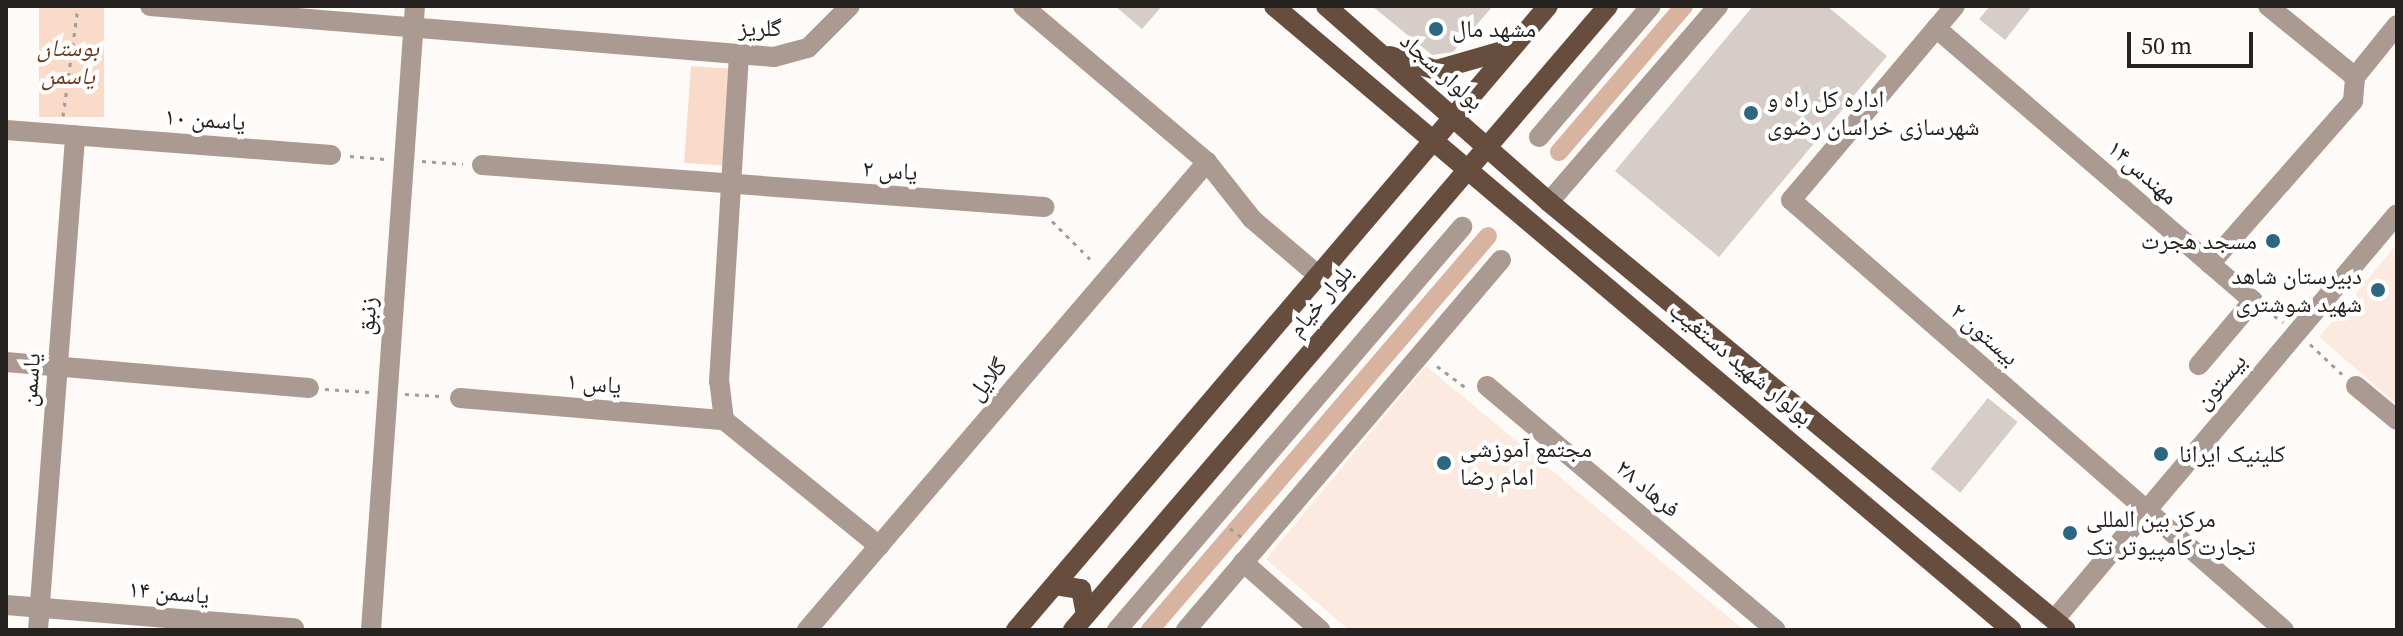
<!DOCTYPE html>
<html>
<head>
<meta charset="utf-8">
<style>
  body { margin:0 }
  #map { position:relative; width:2403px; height:636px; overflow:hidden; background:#fefaf7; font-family:"Source Serif 4","Noto Naskh Arabic",serif }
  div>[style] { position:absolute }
  .built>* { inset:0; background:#fceae0 }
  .green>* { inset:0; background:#fadac8; transform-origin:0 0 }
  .canal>* { height:18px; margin:-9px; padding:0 9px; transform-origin:9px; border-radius:9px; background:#d8b39f }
  .building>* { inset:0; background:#d7cdc8; transform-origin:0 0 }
  .path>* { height:3px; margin-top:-1.5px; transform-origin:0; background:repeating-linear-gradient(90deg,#a19d9a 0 4px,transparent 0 10px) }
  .minor>* { height:20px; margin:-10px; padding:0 10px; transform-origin:10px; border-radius:10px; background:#ab9a92 }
  .major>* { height:20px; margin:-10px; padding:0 10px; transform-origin:10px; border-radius:10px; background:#674d3e }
  .dots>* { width:22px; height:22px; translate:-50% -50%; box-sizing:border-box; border:4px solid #fff; border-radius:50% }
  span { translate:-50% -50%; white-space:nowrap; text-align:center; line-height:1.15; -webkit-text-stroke:8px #fff; paint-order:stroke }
  .street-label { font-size:24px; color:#262220 }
  .poi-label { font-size:24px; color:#262220 }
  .left { translate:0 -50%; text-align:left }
  .right { translate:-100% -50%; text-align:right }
  .park-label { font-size:24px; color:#6c3b1d; font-style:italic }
  .frame { position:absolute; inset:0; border:8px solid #262220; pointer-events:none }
  .scale { position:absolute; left:2127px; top:32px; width:126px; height:36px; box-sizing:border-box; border:4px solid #262220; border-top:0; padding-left:10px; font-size:24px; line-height:28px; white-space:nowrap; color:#262220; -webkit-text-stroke:6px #fff; paint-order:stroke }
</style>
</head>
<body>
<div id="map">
  <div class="built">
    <i style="clip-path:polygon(2397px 244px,2397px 404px,2319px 337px)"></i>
    <i style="clip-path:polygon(1426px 366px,1744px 630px,1349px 630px,1266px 559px)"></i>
  </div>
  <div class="green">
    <i style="left:39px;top:6px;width:65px;height:111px"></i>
    <i style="left:691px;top:66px;width:47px;height:97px;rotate:4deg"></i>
  </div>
  <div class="canal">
    <i style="left:1559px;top:152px;width:192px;rotate:-49.4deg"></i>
    <i style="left:1150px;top:630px;width:519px;rotate:-49.37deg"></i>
  </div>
  <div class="building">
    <i style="clip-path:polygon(1115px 6px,1162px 6px,1142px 29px)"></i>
    <i style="clip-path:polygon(1372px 6px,1493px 6px,1453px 52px,1432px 55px)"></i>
    <i style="clip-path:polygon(1753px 6px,1827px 6px,1887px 56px,1719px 257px,1615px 171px)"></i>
    <i style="clip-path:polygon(1990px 6px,2032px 6px,2005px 40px,1979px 19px)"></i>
    <i style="left:1988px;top:398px;width:38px;height:91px;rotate:39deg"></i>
  </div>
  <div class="path">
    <i style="left:63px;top:116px;width:111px;rotate:-82.2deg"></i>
    <i style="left:350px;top:156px;width:37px;rotate:5deg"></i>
    <i style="left:422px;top:161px;width:41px;rotate:4.2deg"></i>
    <i style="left:1052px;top:221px;width:59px;rotate:45deg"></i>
    <i style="left:2266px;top:310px;width:21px;rotate:35deg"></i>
    <i style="left:2310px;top:344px;width:45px;rotate:43.2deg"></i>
    <i style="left:1437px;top:366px;width:40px;rotate:37deg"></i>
    <i style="left:325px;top:389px;width:44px;rotate:3.9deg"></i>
    <i style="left:405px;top:394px;width:36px;rotate:3deg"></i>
    <i style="left:1230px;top:528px;width:16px;rotate:38deg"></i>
    <i style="left:310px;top:629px;width:14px;rotate:4deg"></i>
  </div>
  <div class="minor">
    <i style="left:150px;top:6px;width:626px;rotate:4.67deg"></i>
    <i style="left:774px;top:57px;width:35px;rotate:-15deg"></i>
    <i style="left:808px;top:48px;width:59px;rotate:-45deg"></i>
    <i style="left:1023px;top:6px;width:241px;rotate:40.3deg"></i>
    <i style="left:1207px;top:162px;width:73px;rotate:51.7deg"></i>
    <i style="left:1252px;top:219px;width:88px;rotate:40.4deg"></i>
    <i style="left:1955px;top:6px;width:254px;rotate:130.2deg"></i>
    <i style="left:1791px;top:200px;width:654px;rotate:41.1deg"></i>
    <i style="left:2268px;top:6px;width:112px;rotate:39.2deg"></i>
    <i style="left:1936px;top:28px;width:418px;rotate:40.7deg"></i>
    <i style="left:2253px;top:301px;width:84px;rotate:130.2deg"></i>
    <i style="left:2355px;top:77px;width:67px;rotate:-51.1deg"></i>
    <i style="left:6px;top:130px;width:326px;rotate:4.4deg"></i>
    <i style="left:1539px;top:137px;width:172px;rotate:-49.5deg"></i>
    <i style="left:482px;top:165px;width:564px;rotate:4.27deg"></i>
    <i style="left:1549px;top:202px;width:259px;rotate:-49.2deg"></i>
    <i style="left:2210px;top:264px;width:217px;rotate:-48.7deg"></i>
    <i style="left:2353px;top:101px;width:24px;rotate:-85deg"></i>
    <i style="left:6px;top:362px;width:304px;rotate:4.9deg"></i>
    <i style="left:1487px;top:386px;width:378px;rotate:40.2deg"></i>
    <i style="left:2356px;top:386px;width:53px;rotate:39.7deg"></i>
    <i style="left:460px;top:398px;width:265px;rotate:4.8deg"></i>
    <i style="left:724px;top:420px;width:38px;rotate:-97deg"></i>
    <i style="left:719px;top:382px;width:328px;rotate:-86.5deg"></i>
    <i style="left:724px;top:420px;width:200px;rotate:39.1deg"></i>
    <i style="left:1243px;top:562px;width:103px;rotate:41.4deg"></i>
    <i style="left:6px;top:605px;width:289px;rotate:4.6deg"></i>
    <i style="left:2054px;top:620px;width:531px;rotate:-49.81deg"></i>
    <i style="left:38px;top:630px;width:496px;rotate:-85.7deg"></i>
    <i style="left:371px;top:630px;width:626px;rotate:-85.97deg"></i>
    <i style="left:807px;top:630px;width:616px;rotate:-49.48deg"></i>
    <i style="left:1117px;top:630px;width:531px;rotate:-49.43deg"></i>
    <i style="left:1186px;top:630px;width:486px;rotate:-49.6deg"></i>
  </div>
  <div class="major">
    <i style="left:1274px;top:6px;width:966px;rotate:40.22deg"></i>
    <i style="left:1326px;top:6px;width:297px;rotate:41.3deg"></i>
    <i style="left:1549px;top:202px;width:671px;rotate:39.62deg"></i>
    <i style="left:1390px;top:56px;width:48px;rotate:16.9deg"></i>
    <i style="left:1436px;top:70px;width:76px;rotate:-16deg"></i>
    <i style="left:1055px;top:585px;width:26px;rotate:9deg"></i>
    <i style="left:1081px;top:589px;width:26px;rotate:79deg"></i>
    <i style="left:1016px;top:630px;width:820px;rotate:-49.55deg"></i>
    <i style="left:1073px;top:630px;width:822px;rotate:-49.39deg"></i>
  </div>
  <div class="dots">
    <i style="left:1436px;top:29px;background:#2d6680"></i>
    <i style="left:1751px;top:113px;background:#2d6680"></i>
    <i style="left:2273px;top:241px;background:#2d6680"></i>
    <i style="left:2378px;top:290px;background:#2d6680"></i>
    <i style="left:2161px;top:454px;background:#2d6680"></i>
    <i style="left:1444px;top:463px;background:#2d6680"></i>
    <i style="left:2070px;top:533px;background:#2d6680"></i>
  </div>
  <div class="street-label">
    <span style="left:760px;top:28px">گلریز</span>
    <span style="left:1442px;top:71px;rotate:42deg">بولوار سجاد</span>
    <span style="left:205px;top:119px;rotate:4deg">یاسمن ۱۰</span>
    <span style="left:890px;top:170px;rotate:4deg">یاس ۲</span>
    <span style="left:2143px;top:172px;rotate:41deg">مهندس۱۴</span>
    <span style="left:1320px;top:300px;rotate:-50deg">بلوار خیام</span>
    <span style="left:367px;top:316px;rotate:-86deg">زنبق</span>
    <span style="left:1985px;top:334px;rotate:41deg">بیستون ۲</span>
    <span style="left:1741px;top:363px;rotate:40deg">بولوار شهید دستغیب</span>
    <span style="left:987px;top:379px;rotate:-50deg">گلایل</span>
    <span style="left:30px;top:380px;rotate:-86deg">یاسمن</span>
    <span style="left:2220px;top:381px;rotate:-49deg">بیستون</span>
    <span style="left:594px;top:383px;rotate:5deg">یاس ۱</span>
    <span style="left:1648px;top:488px;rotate:40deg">فرهاد ۲۸</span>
    <span style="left:169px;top:592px;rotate:5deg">یاسمن ۱۴</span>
  </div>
  <div class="poi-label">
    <span class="left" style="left:1452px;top:29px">مشهد مال</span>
    <span class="left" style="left:1767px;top:113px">اداره کل راه و<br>شهرسازی خراسان رضوی</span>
    <span class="right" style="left:2257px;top:241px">مسجد هجرت</span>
    <span class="right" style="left:2362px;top:290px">دبیرستان شاهد<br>شهید شوشتری</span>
    <span class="left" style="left:1460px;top:463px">مجتمع آموزشی<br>امام رضا</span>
    <span class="left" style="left:2179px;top:454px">کلینیک ایرانا</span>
    <span class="left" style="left:2086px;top:533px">مرکز بین المللی<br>تجارت کامپیوتر تک</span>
  </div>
  <div class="park-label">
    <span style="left:68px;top:62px">بوستان<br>یاسمن</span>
  </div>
  <div class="frame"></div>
  <div class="scale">50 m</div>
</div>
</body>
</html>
